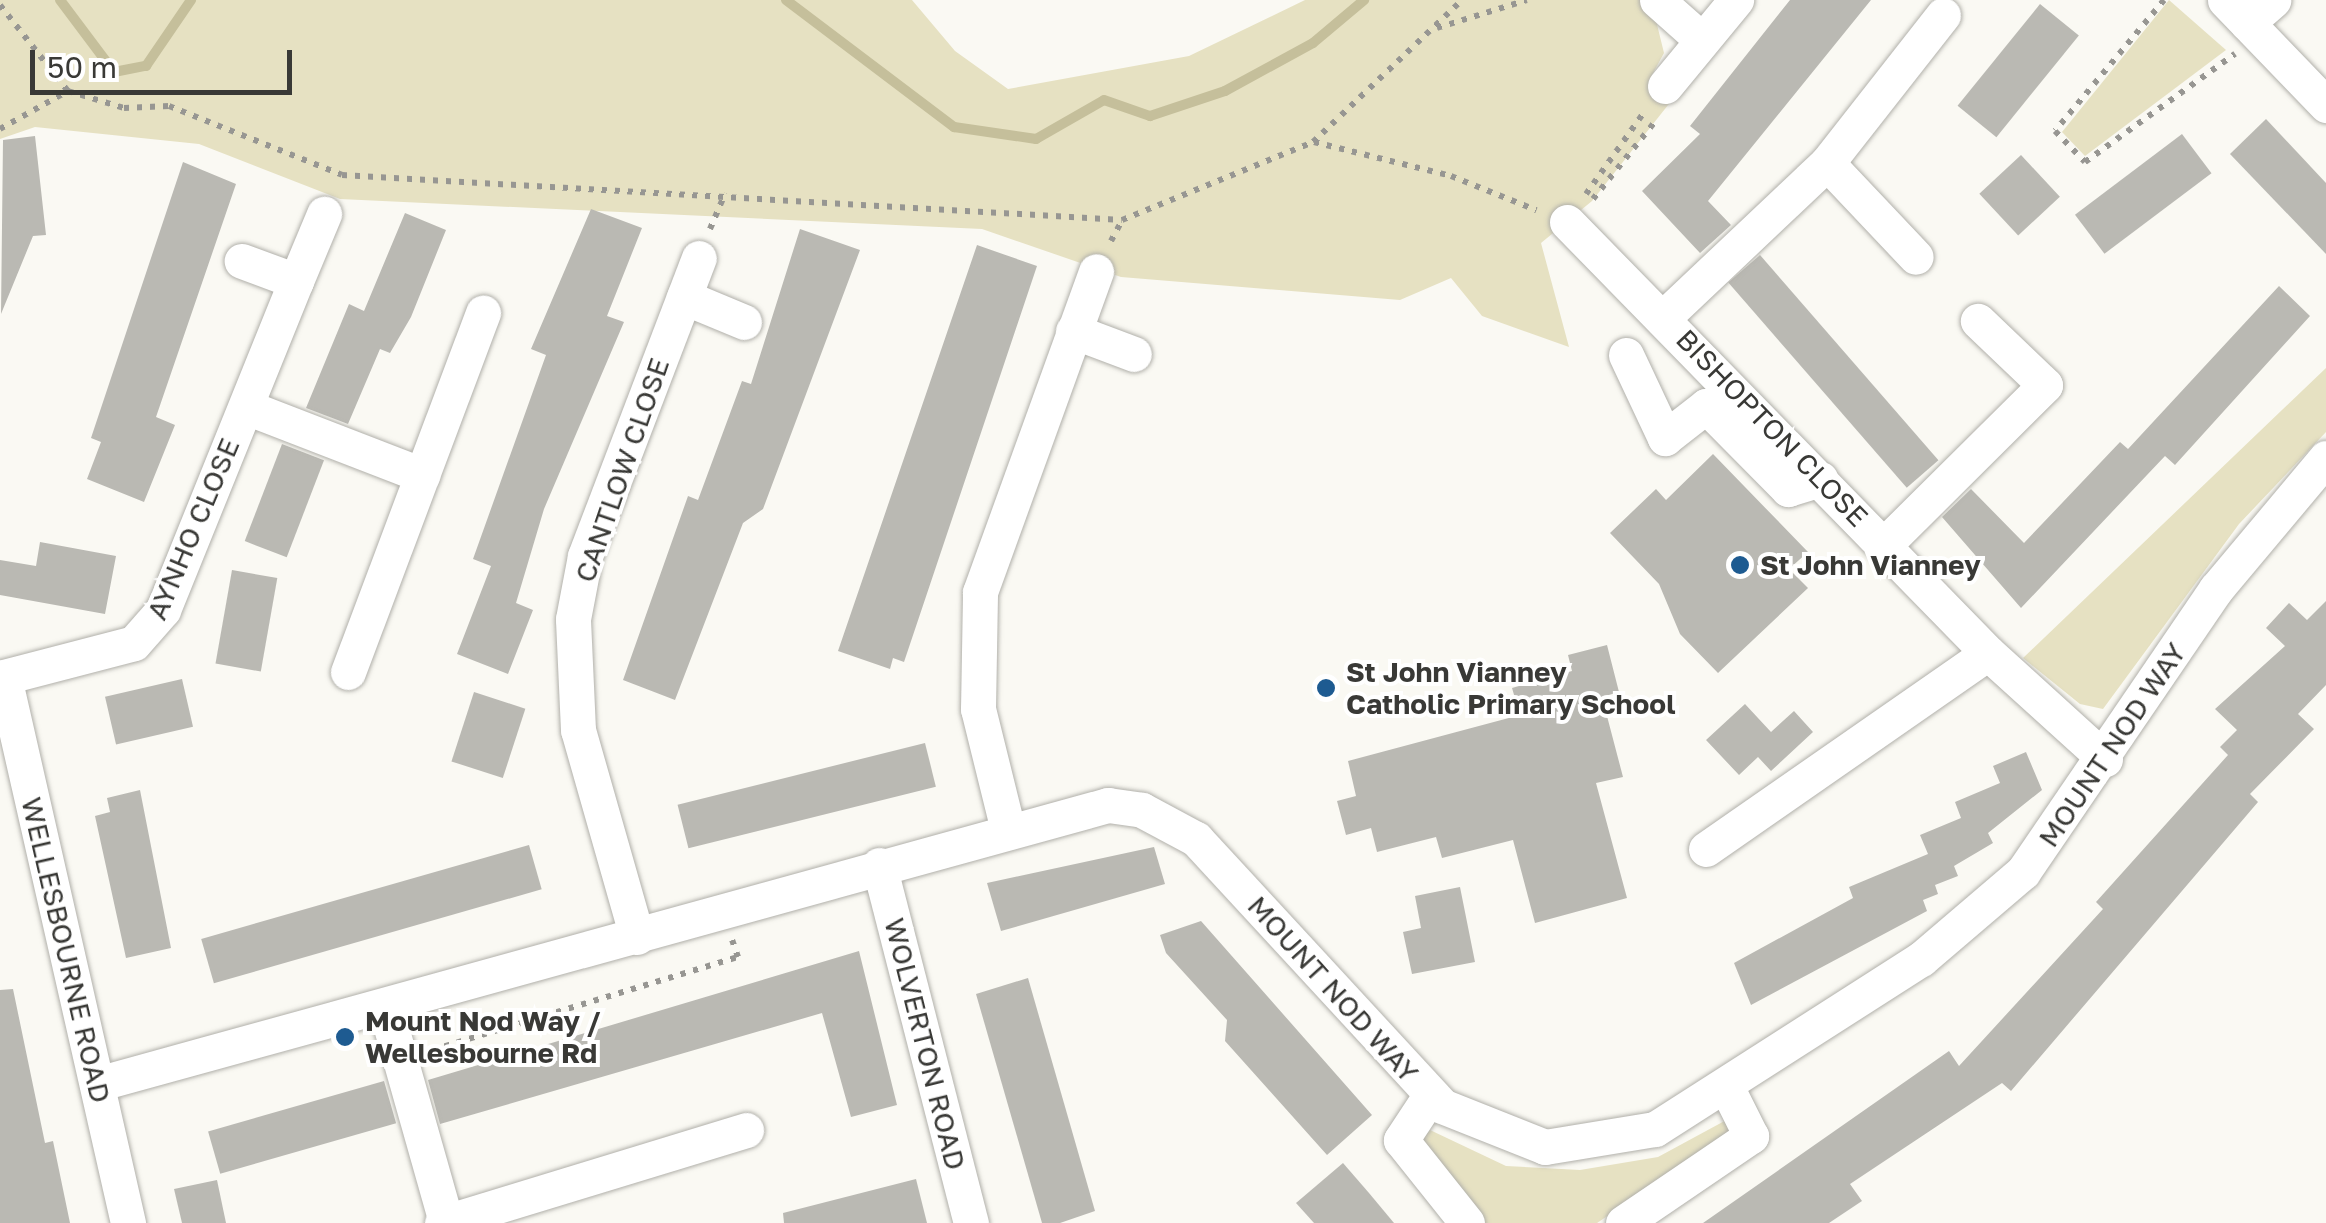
<!DOCTYPE html>
<html>
<head>
<meta charset="utf-8">
<style>
  body { margin:0 }
  #map { position:relative; width:2326px; height:1223px; overflow:hidden; background:#faf9f3; font-family:"Golos Text",sans-serif }
  div>[style] { position:absolute }
  .green>* { inset:0; background:#e6e1c2 }
  .stream>* { height:10px; margin:-5px; padding:0 5px; transform-origin:5px; border-radius:5px; background:#c5bf9b }
  .building>* { inset:0; background:#bab9b3; transform-origin:0 0 }
  .path>* { height:6px; margin-top:-3px; transform-origin:0; background:repeating-linear-gradient(90deg,#979692 0 5px,transparent 0 13px) }
  .roads { filter:drop-shadow(0 0 2px #b1b0aa) drop-shadow(0 0 2px #b1b0aa) }
  .minor>* { height:35px; margin:-17.5px; padding:0 17.5px; transform-origin:17.5px; border-radius:17.5px; background:#fff }
  .dots>* { width:28px; height:28px; translate:-50% -50%; box-sizing:border-box; border:5px solid #fff; border-radius:50% }
  span { translate:-50% -50%; white-space:nowrap; text-align:center; line-height:1.15; -webkit-text-stroke:8px #fff; paint-order:stroke }
  .street-label { font-size:28px; color:#393936 }
  .poi-label { font-size:28px; color:#393936; font-weight:700 }
  .left { translate:0 -50%; text-align:left }
  .scale { position:absolute; left:30px; top:50px; width:262px; height:45px; box-sizing:border-box; border:5px solid #393936; border-top:0; padding-left:12px; font-size:30px; line-height:35px; white-space:nowrap; color:#393936; -webkit-text-stroke:8px #fff; paint-order:stroke }
</style>
</head>
<body>
<div id="map">
  <div class="green">
    <i style="clip-path:polygon(0 0,912px 0,955px 51px,1008px 89px,1189px 56px,1305px 0,1651px 0,1664px 53px,1652px 75px,1676px 95px,1592px 201px,1541px 243px,1569px 347px,1482px 316px,1451px 278px,1400px 300px,1121px 277px,982px 229px,340px 199px,199px 144px,35px 127px,0 139px)"></i>
    <i style="clip-path:polygon(2169px 0,2226px 50px,2085px 156px,2062px 132px)"></i>
    <i style="clip-path:polygon(2326px 368px,2326px 432px,2239px 524px,2103px 709px,2080px 704px,2023px 658px)"></i>
    <i style="clip-path:polygon(1730px 1118px,1730px 1134px,1597px 1223px,1484px 1223px,1422px 1139px,1430px 1130px,1506px 1166px,1580px 1170px,1658px 1157px)"></i>
  </div>
  <div class="stream">
    <i style="left:60px;top:0;width:90px;rotate:53.1deg"></i>
    <i style="left:114px;top:72px;width:33px;rotate:-11deg"></i>
    <i style="left:146px;top:66px;width:80px;rotate:-55.7deg"></i>
    <i style="left:786px;top:0;width:211px;rotate:37.1deg"></i>
    <i style="left:954px;top:127px;width:83px;rotate:8.3deg"></i>
    <i style="left:1036px;top:139px;width:78px;rotate:-29.8deg"></i>
    <i style="left:1104px;top:100px;width:49px;rotate:19.2deg"></i>
    <i style="left:1150px;top:116px;width:79px;rotate:-18.4deg"></i>
    <i style="left:1225px;top:91px;width:100px;rotate:-28.6deg"></i>
    <i style="left:1313px;top:43px;width:67px;rotate:-40.1deg"></i>
  </div>
  <div class="building">
    <i style="clip-path:polygon(1790px 0,1871px 0,1708px 201px,1731px 225px,1700px 253px,1642px 191px,1700px 134px,1690px 126px)"></i>
    <i style="left:2040px;top:4px;width:50px;height:131px;rotate:39deg"></i>
    <i style="clip-path:polygon(2266px 119px,2326px 183px,2326px 254px,2230px 154px)"></i>
    <i style="left:2182px;top:134px;width:49px;height:134px;rotate:53deg"></i>
    <i style="clip-path:polygon(35px 136px,46px 235px,33px 236px,1px 314px,3px 140px)"></i>
    <i style="left:2021px;top:155px;width:57px;height:57px;rotate:47deg"></i>
    <i style="clip-path:polygon(183px 162px,236px 184px,156px 417px,175px 425px,144px 502px,87px 479px,101px 442px,91px 438px)"></i>
    <i style="clip-path:polygon(591px 209px,642px 228px,607px 316px,624px 322px,544px 509px,516px 603px,533px 610px,508px 674px,457px 654px,491px 566px,473px 559px,546px 355px,531px 349px)"></i>
    <i style="clip-path:polygon(405px 213px,446px 230px,411px 317px,390px 353px,380px 349px,348px 424px,306px 408px,349px 304px,364px 311px)"></i>
    <i style="clip-path:polygon(800px 229px,860px 250px,763px 509px,743px 523px,675px 700px,623px 680px,688px 496px,698px 500px,742px 381px,751px 384px)"></i>
    <i style="clip-path:polygon(977px 245px,1037px 266px,904px 662px,893px 658px,890px 669px,838px 651px)"></i>
    <i style="left:1760px;top:255px;width:272px;height:42px;rotate:49deg"></i>
    <i style="clip-path:polygon(2279px 286px,2310px 316px,2175px 465px,2165px 456px,2021px 608px,1942px 517px,1971px 489px,2024px 543px,2120px 442px,2128px 449px)"></i>
    <i style="left:282px;top:444px;width:45px;height:104px;rotate:21deg"></i>
    <i style="clip-path:polygon(1713px 454px,1808px 552px,1789px 569px,1808px 588px,1718px 673px,1680px 634px,1659px 584px,1610px 533px,1656px 489px,1666px 500px)"></i>
    <i style="clip-path:polygon(40px 542px,116px 556px,105px 614px,0 595px,0 560px,36px 566px)"></i>
    <i style="left:232px;top:570px;width:46px;height:95px;rotate:10deg"></i>
    <i style="clip-path:polygon(2326px 601px,2326px 685px,2298px 714px,2314px 729px,2250px 794px,2258px 802px,2011px 1091px,2002px 1083px,1850px 1184px,1862px 1201px,1829px 1223px,1703px 1223px,1949px 1051px,1959px 1066px,2103px 909px,2096px 902px,2228px 755px,2220px 747px,2237px 730px,2215px 709px,2285px 646px,2266px 628px,2289px 603px,2307px 620px)"></i>
    <i style="clip-path:polygon(1607px 645px,1619px 692px,1602px 697px,1623px 777px,1596px 783px,1627px 898px,1535px 923px,1513px 840px,1442px 858px,1436px 837px,1377px 852px,1371px 828px,1346px 835px,1337px 801px,1356px 796px,1348px 761px,1520px 715px,1512px 688px,1572px 671px,1568px 655px)"></i>
    <i style="left:182px;top:679px;width:49px;height:79px;rotate:77deg"></i>
    <i style="left:474px;top:692px;width:54px;height:73px;rotate:18deg"></i>
    <i style="clip-path:polygon(1745px 704px,1771px 732px,1794px 711px,1813px 732px,1771px 771px,1758px 757px,1739px 775px,1706px 740px)"></i>
    <i style="left:925px;top:743px;width:45px;height:255px;rotate:76deg"></i>
    <i style="clip-path:polygon(2026px 752px,2042px 790px,1988px 833px,1993px 843px,1954px 866px,1958px 876px,1935px 885px,1938px 894px,1923px 900px,1927px 911px,1751px 1005px,1734px 963px,1853px 898px,1849px 887px,1928px 854px,1920px 835px,1961px 818px,1955px 802px,2000px 783px,1993px 766px)"></i>
    <i style="clip-path:polygon(140px 790px,171px 948px,126px 958px,95px 816px,110px 812px,107px 798px)"></i>
    <i style="left:529px;top:845px;width:46px;height:341px;rotate:74deg"></i>
    <i style="clip-path:polygon(1154px 847px,1165px 884px,1001px 931px,987px 883px)"></i>
    <i style="clip-path:polygon(1460px 887px,1475px 962px,1412px 974px,1403px 932px,1421px 928px,1415px 896px)"></i>
    <i style="clip-path:polygon(1201px 921px,1372px 1115px,1327px 1155px,1225px 1041px,1227px 1020px,1166px 953px,1160px 935px)"></i>
    <i style="clip-path:polygon(859px 951px,897px 1105px,851px 1117px,822px 1013px,440px 1124px,428px 1080px)"></i>
    <i style="clip-path:polygon(1028px 978px,1095px 1211px,1060px 1223px,1042px 1223px,976px 994px)"></i>
    <i style="clip-path:polygon(13px 989px,45px 1143px,53px 1141px,70px 1223px,0 1223px,0 990px)"></i>
    <i style="left:384px;top:1081px;width:44px;height:183px;rotate:74deg"></i>
    <i style="clip-path:polygon(1343px 1163px,1369px 1193px,1394px 1223px,1314px 1223px,1296px 1203px)"></i>
    <i style="clip-path:polygon(916px 1179px,927px 1223px,784px 1223px,783px 1213px)"></i>
    <i style="clip-path:polygon(217px 1180px,226px 1223px,182px 1223px,174px 1189px)"></i>
  </div>
  <div class="path">
    <i style="left:2164px;top:0;width:170px;rotate:129.8deg"></i>
    <i style="left:2055px;top:131px;width:43px;rotate:45.9deg"></i>
    <i style="left:2085px;top:162px;width:185px;rotate:-35.8deg"></i>
    <i style="left:0;top:5px;width:110px;rotate:51.7deg"></i>
    <i style="left:68px;top:91px;width:59px;rotate:16.9deg"></i>
    <i style="left:124px;top:108px;width:45px;rotate:-2.5deg"></i>
    <i style="left:169px;top:106px;width:186px;rotate:21.7deg"></i>
    <i style="left:342px;top:175px;width:781px;rotate:3.3deg"></i>
    <i style="left:1122px;top:220px;width:206px;rotate:-22.2deg"></i>
    <i style="left:1313px;top:142px;width:206px;rotate:-43.6deg"></i>
    <i style="left:1437px;top:28px;width:94px;rotate:-17.3deg"></i>
    <i style="left:0;top:129px;width:78px;rotate:-29.2deg"></i>
    <i style="left:1314px;top:142px;width:141px;rotate:13.9deg"></i>
    <i style="left:1451px;top:176px;width:92px;rotate:21.8deg"></i>
    <i style="left:1586px;top:194px;width:102px;rotate:-54.6deg"></i>
    <i style="left:1593px;top:199px;width:102px;rotate:-51.3deg"></i>
    <i style="left:710px;top:229px;width:39px;rotate:-67deg"></i>
    <i style="left:1111px;top:241px;width:24px;rotate:-62deg"></i>
    <i style="left:432px;top:1050px;width:320px;rotate:-16.9deg"></i>
    <i style="left:738px;top:957px;width:18px;rotate:-109deg"></i>
  </div>
  <div class="roads">
    <div class="minor">
      <i style="left:1657px;top:0;width:60px;rotate:41.6deg"></i>
      <i style="left:2225px;top:0;width:146px;rotate:46.1deg"></i>
      <i style="left:2247px;top:23px;width:35px;rotate:-41deg"></i>
      <i style="left:1665px;top:86px;width:112px;rotate:-50.5deg"></i>
      <i style="left:1827px;top:163px;width:129px;rotate:46.6deg"></i>
      <i style="left:1567px;top:222px;width:602px;rotate:45.67deg"></i>
      <i style="left:1988px;top:653px;width:158px;rotate:42.2deg"></i>
      <i style="left:296px;top:281px;width:73px;rotate:-67.3deg"></i>
      <i style="left:684px;top:297px;width:65px;rotate:22.6deg"></i>
      <i style="left:1664px;top:317px;width:224px;rotate:-43.4deg"></i>
      <i style="left:1827px;top:163px;width:188px;rotate:-51.9deg"></i>
      <i style="left:1073px;top:331px;width:65px;rotate:20.7deg"></i>
      <i style="left:1626px;top:355px;width:92px;rotate:64.8deg"></i>
      <i style="left:1665px;top:438px;width:52px;rotate:-38deg"></i>
      <i style="left:1706px;top:406px;width:117px;rotate:45.3deg"></i>
      <i style="left:1788px;top:489px;width:34px;rotate:-17deg"></i>
      <i style="left:246px;top:407px;width:189px;rotate:21.1deg"></i>
      <i style="left:1884px;top:545px;width:227px;rotate:-44.8deg"></i>
      <i style="left:2045px;top:385px;width:93px;rotate:-136.3deg"></i>
      <i style="left:348px;top:672px;width:384px;rotate:-69.4deg"></i>
      <i style="left:4px;top:677px;width:560px;rotate:77.2deg"></i>
      <i style="left:0;top:678px;width:138px;rotate:-14.6deg"></i>
      <i style="left:134px;top:643px;width:44px;rotate:-48.7deg"></i>
      <i style="left:163px;top:610px;width:355px;rotate:-68deg"></i>
      <i style="left:296px;top:281px;width:58px;rotate:-159.7deg"></i>
      <i style="left:1007px;top:826px;width:121px;rotate:-103.9deg"></i>
      <i style="left:978px;top:709px;width:117px;rotate:-89deg"></i>
      <i style="left:980px;top:592px;width:341px;rotate:-70.1deg"></i>
      <i style="left:1706px;top:849px;width:343px;rotate:-34.8deg"></i>
      <i style="left:879px;top:865px;width:370px;rotate:75.6deg"></i>
      <i style="left:637px;top:937px;width:215px;rotate:-105.9deg"></i>
      <i style="left:578px;top:730px;width:111px;rotate:-92.6deg"></i>
      <i style="left:573px;top:619px;width:64px;rotate:-79.2deg"></i>
      <i style="left:585px;top:556px;width:319px;rotate:-69.1deg"></i>
      <i style="left:385px;top:1006px;width:224px;rotate:74.2deg"></i>
      <i style="left:97px;top:1084px;width:1049px;rotate:-15.43deg"></i>
      <i style="left:1108px;top:805px;width:34px;rotate:8deg"></i>
      <i style="left:1142px;top:810px;width:61px;rotate:28.2deg"></i>
      <i style="left:1196px;top:839px;width:363px;rotate:47.3deg"></i>
      <i style="left:1442px;top:1106px;width:111px;rotate:21.7deg"></i>
      <i style="left:1545px;top:1147px;width:111px;rotate:-9.3deg"></i>
      <i style="left:1655px;top:1129px;width:316px;rotate:-32.6deg"></i>
      <i style="left:1921px;top:959px;width:134px;rotate:-40.5deg"></i>
      <i style="left:2023px;top:872px;width:343px;rotate:-55.7deg"></i>
      <i style="left:2216px;top:589px;width:171px;rotate:-50deg"></i>
      <i style="left:1430px;top:1096px;width:53px;rotate:123.4deg"></i>
      <i style="left:1401px;top:1140px;width:106px;rotate:51.5deg"></i>
      <i style="left:442px;top:1223px;width:318px;rotate:-17deg"></i>
      <i style="left:1623px;top:1223px;width:155px;rotate:-34.2deg"></i>
      <i style="left:1751px;top:1136px;width:54px;rotate:-116.6deg"></i>
    </div>
  </div>
  <div class="dots">
    <i style="left:1740px;top:565px;background:#1e5b91"></i>
    <i style="left:1326px;top:688px;background:#1e5b91"></i>
    <i style="left:345px;top:1037px;background:#1e5b91"></i>
  </div>
  <div class="street-label">
    <span style="left:1772px;top:428px;rotate:46deg">BISHOPTON CLOSE</span>
    <span style="left:622px;top:470px;rotate:-71deg">CANTLOW CLOSE</span>
    <span style="left:193px;top:529px;rotate:-67deg">AYNHO CLOSE</span>
    <span style="left:2112px;top:745px;rotate:-56deg">MOUNT NOD WAY</span>
    <span style="left:66px;top:950px;rotate:77deg">WELLESBOURNE ROAD</span>
    <span style="left:1333px;top:989px;rotate:48deg">MOUNT NOD WAY</span>
    <span style="left:925px;top:1044px;rotate:76deg">WOLVERTON ROAD</span>
  </div>
  <div class="poi-label">
    <span class="left" style="left:1760px;top:565px">St John Vianney</span>
    <span class="left" style="left:1346px;top:688px">St John Vianney<br>Catholic Primary School</span>
    <span class="left" style="left:365px;top:1037px">Mount Nod Way /<br>Wellesbourne Rd</span>
  </div>
  <div class="scale">50 m</div>
</div>
</body>
</html>
